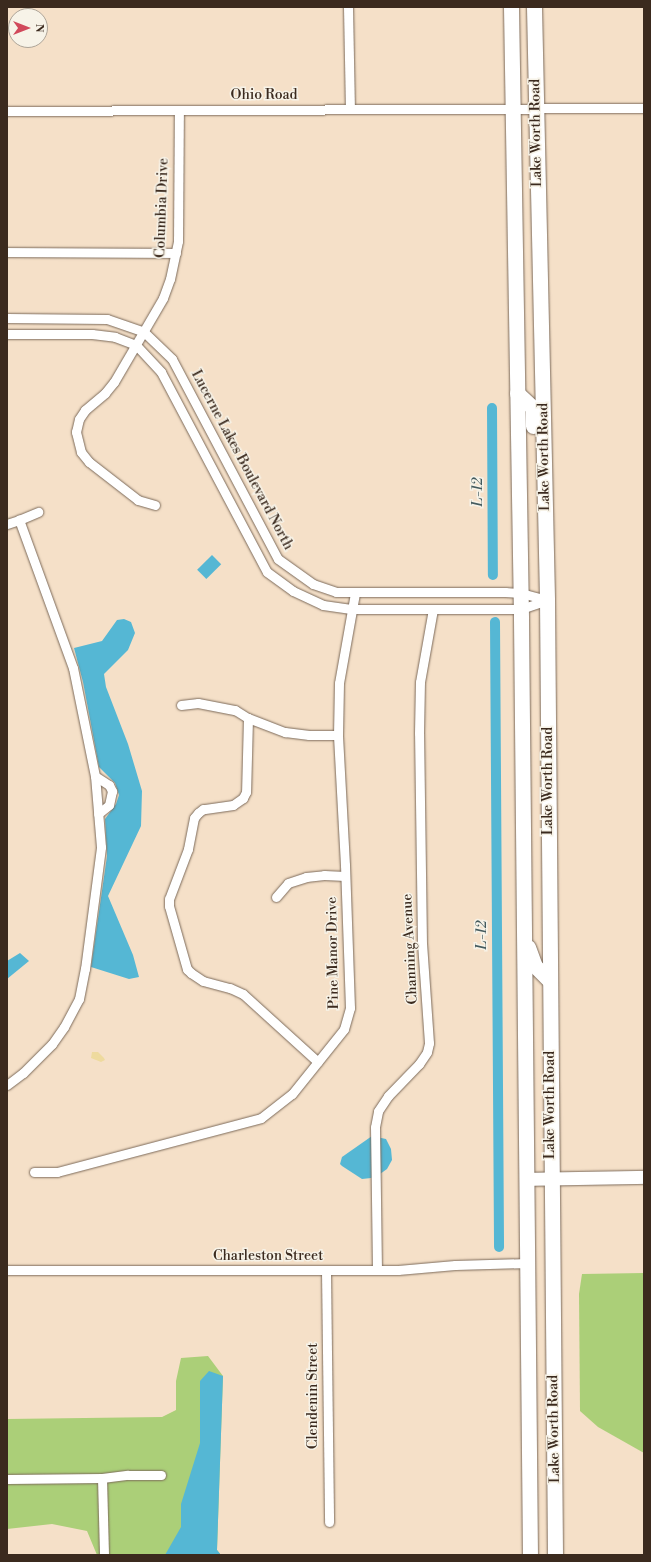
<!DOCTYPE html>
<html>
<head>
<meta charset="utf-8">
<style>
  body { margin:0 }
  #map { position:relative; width:651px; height:1562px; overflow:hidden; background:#f5e0c8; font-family:"Libre Bodoni",serif }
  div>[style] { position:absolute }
  .green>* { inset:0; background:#abcf78 }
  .sand>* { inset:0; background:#eeda9e }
  .water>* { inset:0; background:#55b7d4; transform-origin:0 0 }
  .canal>* { height:10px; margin:-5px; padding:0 5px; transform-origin:5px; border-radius:5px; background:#55b7d4 }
  .roads { filter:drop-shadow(0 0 1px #7c6a5a) drop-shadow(0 0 1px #7c6a5a) }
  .street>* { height:9px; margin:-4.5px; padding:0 4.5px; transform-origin:4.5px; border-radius:4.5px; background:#fff }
  .secondary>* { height:13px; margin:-6.5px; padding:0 6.5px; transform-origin:6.5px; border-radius:6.5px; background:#fff }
  .primary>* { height:15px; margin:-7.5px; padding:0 7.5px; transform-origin:7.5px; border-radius:7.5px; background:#fff }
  span { translate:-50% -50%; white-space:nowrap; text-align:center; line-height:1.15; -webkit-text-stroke:3px #f7f3e8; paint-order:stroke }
  .street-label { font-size:14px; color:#3b2a1e }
  .water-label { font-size:15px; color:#445b5e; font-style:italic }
  .frame { position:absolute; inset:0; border:8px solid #3b2a1e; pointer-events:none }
  .north { position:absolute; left:8px; top:8px; width:40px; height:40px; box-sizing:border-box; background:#f7f3e8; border:1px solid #aca397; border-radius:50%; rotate:90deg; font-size:11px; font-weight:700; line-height:16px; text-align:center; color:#3b2a1e }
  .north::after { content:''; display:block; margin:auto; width:14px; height:18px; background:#d1495b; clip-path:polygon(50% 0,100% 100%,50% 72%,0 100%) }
</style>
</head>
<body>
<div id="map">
  <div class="green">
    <i style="clip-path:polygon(644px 1273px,644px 1453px,598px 1427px,580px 1411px,579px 1294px,582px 1274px)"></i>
    <i style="clip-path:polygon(208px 1356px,223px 1376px,217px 1550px,221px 1555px,97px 1555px,87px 1531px,52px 1524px,7px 1529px,7px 1419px,162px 1417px,176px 1410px,176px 1381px,181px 1358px)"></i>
  </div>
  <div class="sand">
    <i style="clip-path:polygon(92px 1052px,98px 1052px,104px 1058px,105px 1060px,101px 1062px,91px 1058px)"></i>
  </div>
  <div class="water">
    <i style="left:212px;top:555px;width:13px;height:21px;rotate:45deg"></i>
    <i style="clip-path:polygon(124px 619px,131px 622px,135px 633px,128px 650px,104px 674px,106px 687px,128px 744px,142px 791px,141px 826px,108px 896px,133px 955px,139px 977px,129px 979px,91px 967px,107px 856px,105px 819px,116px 804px,119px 795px,115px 783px,99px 767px,83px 682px,74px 648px,102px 641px,117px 620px)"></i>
    <i style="clip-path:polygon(20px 953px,29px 961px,7px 979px,7px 961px)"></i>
    <i style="clip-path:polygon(372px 1136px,386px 1139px,391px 1149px,392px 1160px,387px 1169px,380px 1174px,371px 1178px,362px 1179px,342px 1166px,340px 1164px,342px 1157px)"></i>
    <i style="clip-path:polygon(209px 1371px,223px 1376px,217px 1550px,221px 1555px,165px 1555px,181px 1527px,181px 1504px,200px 1443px,200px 1381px)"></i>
  </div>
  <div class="canal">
    <i style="left:492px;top:408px;width:167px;rotate:89.7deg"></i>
    <i style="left:495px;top:622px;width:625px;rotate:89.63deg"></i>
  </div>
  <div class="roads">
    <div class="street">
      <i style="left:348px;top:7px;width:102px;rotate:88.9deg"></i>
      <i style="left:7px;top:111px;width:637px;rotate:-0.27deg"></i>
      <i style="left:7px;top:252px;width:169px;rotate:0.3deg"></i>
      <i style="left:7px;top:318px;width:100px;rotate:0.6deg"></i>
      <i style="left:107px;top:319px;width:39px;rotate:19deg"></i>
      <i style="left:144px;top:332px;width:39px;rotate:44deg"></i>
      <i style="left:172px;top:359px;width:226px;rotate:62.1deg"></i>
      <i style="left:278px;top:559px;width:43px;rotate:35.5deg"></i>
      <i style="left:313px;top:584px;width:24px;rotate:19deg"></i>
      <i style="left:336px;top:592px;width:169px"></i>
      <i style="left:505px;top:592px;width:16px;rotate:4deg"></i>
      <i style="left:521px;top:593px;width:27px;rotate:15deg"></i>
      <i style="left:7px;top:334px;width:85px"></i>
      <i style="left:92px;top:334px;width:23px;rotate:7deg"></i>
      <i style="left:115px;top:337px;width:22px;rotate:21deg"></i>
      <i style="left:136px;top:345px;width:37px;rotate:47deg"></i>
      <i style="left:161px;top:372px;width:226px;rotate:62.1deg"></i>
      <i style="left:267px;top:572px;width:32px;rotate:36deg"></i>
      <i style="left:293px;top:591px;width:33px;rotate:25deg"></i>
      <i style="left:323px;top:605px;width:30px;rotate:8deg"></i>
      <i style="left:353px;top:609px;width:168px"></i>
      <i style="left:521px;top:609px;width:28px;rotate:-19deg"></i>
      <i style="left:155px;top:505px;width:18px;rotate:-164deg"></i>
      <i style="left:138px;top:500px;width:62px;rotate:-142.2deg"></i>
      <i style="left:89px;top:462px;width:13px;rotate:-129deg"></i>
      <i style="left:81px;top:452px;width:21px;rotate:-104deg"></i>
      <i style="left:76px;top:432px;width:13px;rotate:-77deg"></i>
      <i style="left:79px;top:419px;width:11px;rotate:-56deg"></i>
      <i style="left:85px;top:410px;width:26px;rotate:-40deg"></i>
      <i style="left:105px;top:393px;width:14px;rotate:-51deg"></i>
      <i style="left:114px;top:382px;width:97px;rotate:-59.7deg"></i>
      <i style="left:163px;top:298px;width:20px;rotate:-70deg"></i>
      <i style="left:170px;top:279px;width:39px;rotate:-78deg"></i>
      <i style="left:178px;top:241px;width:131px;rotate:-89.6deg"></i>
      <i style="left:7px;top:524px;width:13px;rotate:-18deg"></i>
      <i style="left:181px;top:705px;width:17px;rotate:-7deg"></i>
      <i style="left:198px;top:703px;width:38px;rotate:11deg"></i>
      <i style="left:235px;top:710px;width:15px;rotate:32deg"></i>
      <i style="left:248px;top:718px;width:40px;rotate:21deg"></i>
      <i style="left:285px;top:732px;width:24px;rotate:7deg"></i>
      <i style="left:309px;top:735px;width:29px"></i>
      <i style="left:248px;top:718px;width:74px;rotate:91.5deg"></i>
      <i style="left:246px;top:792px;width:7px;rotate:117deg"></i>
      <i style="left:243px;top:798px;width:12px;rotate:145deg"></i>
      <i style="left:233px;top:805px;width:30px;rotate:172deg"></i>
      <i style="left:203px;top:809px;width:6px;rotate:141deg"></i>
      <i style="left:198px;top:813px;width:6px;rotate:129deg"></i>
      <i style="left:194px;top:818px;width:32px;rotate:101deg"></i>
      <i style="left:188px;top:849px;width:53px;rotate:110.8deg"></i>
      <i style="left:169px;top:899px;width:7px;rotate:90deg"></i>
      <i style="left:169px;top:906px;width:66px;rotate:74.1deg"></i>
      <i style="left:187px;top:969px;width:6px;rotate:45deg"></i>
      <i style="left:191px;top:973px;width:14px;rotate:34deg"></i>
      <i style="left:203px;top:981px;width:28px;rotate:15deg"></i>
      <i style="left:230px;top:988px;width:14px;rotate:25deg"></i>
      <i style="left:243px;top:994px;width:101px;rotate:42.2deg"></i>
      <i style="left:95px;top:776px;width:17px;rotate:33deg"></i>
      <i style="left:109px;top:785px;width:7px;rotate:63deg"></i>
      <i style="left:112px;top:791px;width:14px;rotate:102deg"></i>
      <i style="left:109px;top:805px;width:14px;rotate:141deg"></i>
      <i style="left:276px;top:897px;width:18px;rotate:-49deg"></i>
      <i style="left:288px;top:883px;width:19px;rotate:-18deg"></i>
      <i style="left:306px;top:877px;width:18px;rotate:-6deg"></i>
      <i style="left:324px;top:875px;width:21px;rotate:3deg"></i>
      <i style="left:7px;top:1085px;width:20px;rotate:-37deg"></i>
      <i style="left:23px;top:1073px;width:41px;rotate:-45deg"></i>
      <i style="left:52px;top:1044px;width:21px;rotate:-55deg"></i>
      <i style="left:64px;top:1027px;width:32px;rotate:-62deg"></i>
      <i style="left:79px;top:999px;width:31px;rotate:-79deg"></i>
      <i style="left:85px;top:969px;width:123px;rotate:-82.5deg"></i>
      <i style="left:101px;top:847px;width:71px;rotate:-94.8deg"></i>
      <i style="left:95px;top:776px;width:110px;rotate:-101.5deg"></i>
      <i style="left:73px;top:668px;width:158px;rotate:-110deg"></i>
      <i style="left:19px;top:520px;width:21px;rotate:-23deg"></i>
      <i style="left:34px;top:1172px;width:23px"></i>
      <i style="left:57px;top:1172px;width:211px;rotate:-14.8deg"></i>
      <i style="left:261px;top:1118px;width:39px;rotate:-38deg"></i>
      <i style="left:292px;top:1094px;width:83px;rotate:-51.3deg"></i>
      <i style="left:344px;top:1029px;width:22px;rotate:-74deg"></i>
      <i style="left:350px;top:1008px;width:143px;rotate:-92deg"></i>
      <i style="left:345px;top:865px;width:130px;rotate:-93.1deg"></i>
      <i style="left:338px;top:735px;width:52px;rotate:-88.9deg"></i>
      <i style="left:339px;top:683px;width:91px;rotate:-79.9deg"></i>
      <i style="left:7px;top:1270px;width:391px"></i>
      <i style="left:398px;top:1270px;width:57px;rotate:-5deg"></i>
      <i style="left:455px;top:1265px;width:73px;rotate:-1.6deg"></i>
      <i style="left:326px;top:1270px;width:252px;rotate:89.3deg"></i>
      <i style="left:377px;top:1270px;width:143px;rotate:-90.8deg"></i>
      <i style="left:375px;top:1127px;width:16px;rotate:-79deg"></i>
      <i style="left:378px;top:1111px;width:18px;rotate:-56deg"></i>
      <i style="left:388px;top:1096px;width:45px;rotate:-45.9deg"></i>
      <i style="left:419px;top:1064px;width:14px;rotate:-56deg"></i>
      <i style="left:427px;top:1052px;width:9px;rotate:-77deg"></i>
      <i style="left:429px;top:1043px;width:99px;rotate:-94deg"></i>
      <i style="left:422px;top:944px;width:211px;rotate:-90.8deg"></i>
      <i style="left:419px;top:733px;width:51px;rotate:-88.9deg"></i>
      <i style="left:420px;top:682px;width:74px;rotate:-79.9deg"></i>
      <i style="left:102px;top:1478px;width:26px;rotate:-7deg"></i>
      <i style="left:128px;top:1475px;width:33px"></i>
      <i style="left:7px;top:1479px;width:95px;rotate:-0.6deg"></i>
      <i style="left:102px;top:1478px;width:77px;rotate:88.5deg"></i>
    </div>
    <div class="secondary">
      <i style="left:526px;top:1179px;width:118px;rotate:-1deg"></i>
    </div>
    <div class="primary">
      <i style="left:511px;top:7px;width:612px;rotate:89.06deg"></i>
      <i style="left:521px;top:619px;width:936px;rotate:89.45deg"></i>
      <i style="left:534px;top:7px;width:593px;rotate:88.74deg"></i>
      <i style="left:547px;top:600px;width:955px;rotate:89.52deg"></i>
      <i style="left:517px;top:393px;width:22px;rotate:43deg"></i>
      <i style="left:533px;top:408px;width:18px;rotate:90deg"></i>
      <i style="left:528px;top:947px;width:20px;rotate:70deg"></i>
      <i style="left:535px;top:966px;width:20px;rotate:45deg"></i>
    </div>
  </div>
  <div class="street-label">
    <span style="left:264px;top:95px">Ohio Road</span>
    <span style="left:536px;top:133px;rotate:-91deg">Lake Worth Road</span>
    <span style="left:162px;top:208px;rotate:-88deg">Columbia Drive</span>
    <span style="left:544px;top:457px;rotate:-91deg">Lake Worth Road</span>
    <span style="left:242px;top:460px;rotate:62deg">Lucerne Lakes Boulevard North</span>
    <span style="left:548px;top:781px;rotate:-90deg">Lake Worth Road</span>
    <span style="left:410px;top:949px;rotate:-93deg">Channing Avenue</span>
    <span style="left:333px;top:953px;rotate:-91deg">Pine Manor Drive</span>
    <span style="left:550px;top:1105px;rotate:-90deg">Lake Worth Road</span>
    <span style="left:268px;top:1256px">Charleston Street</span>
    <span style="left:313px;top:1396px;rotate:-90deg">Clendenin Street</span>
    <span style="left:554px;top:1429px;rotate:-91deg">Lake Worth Road</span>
  </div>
  <div class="water-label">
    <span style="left:478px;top:492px;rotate:-90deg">L-12</span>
    <span style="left:482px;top:935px;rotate:-90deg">L-12</span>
  </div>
  <div class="frame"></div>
  <div class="north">N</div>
</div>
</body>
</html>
